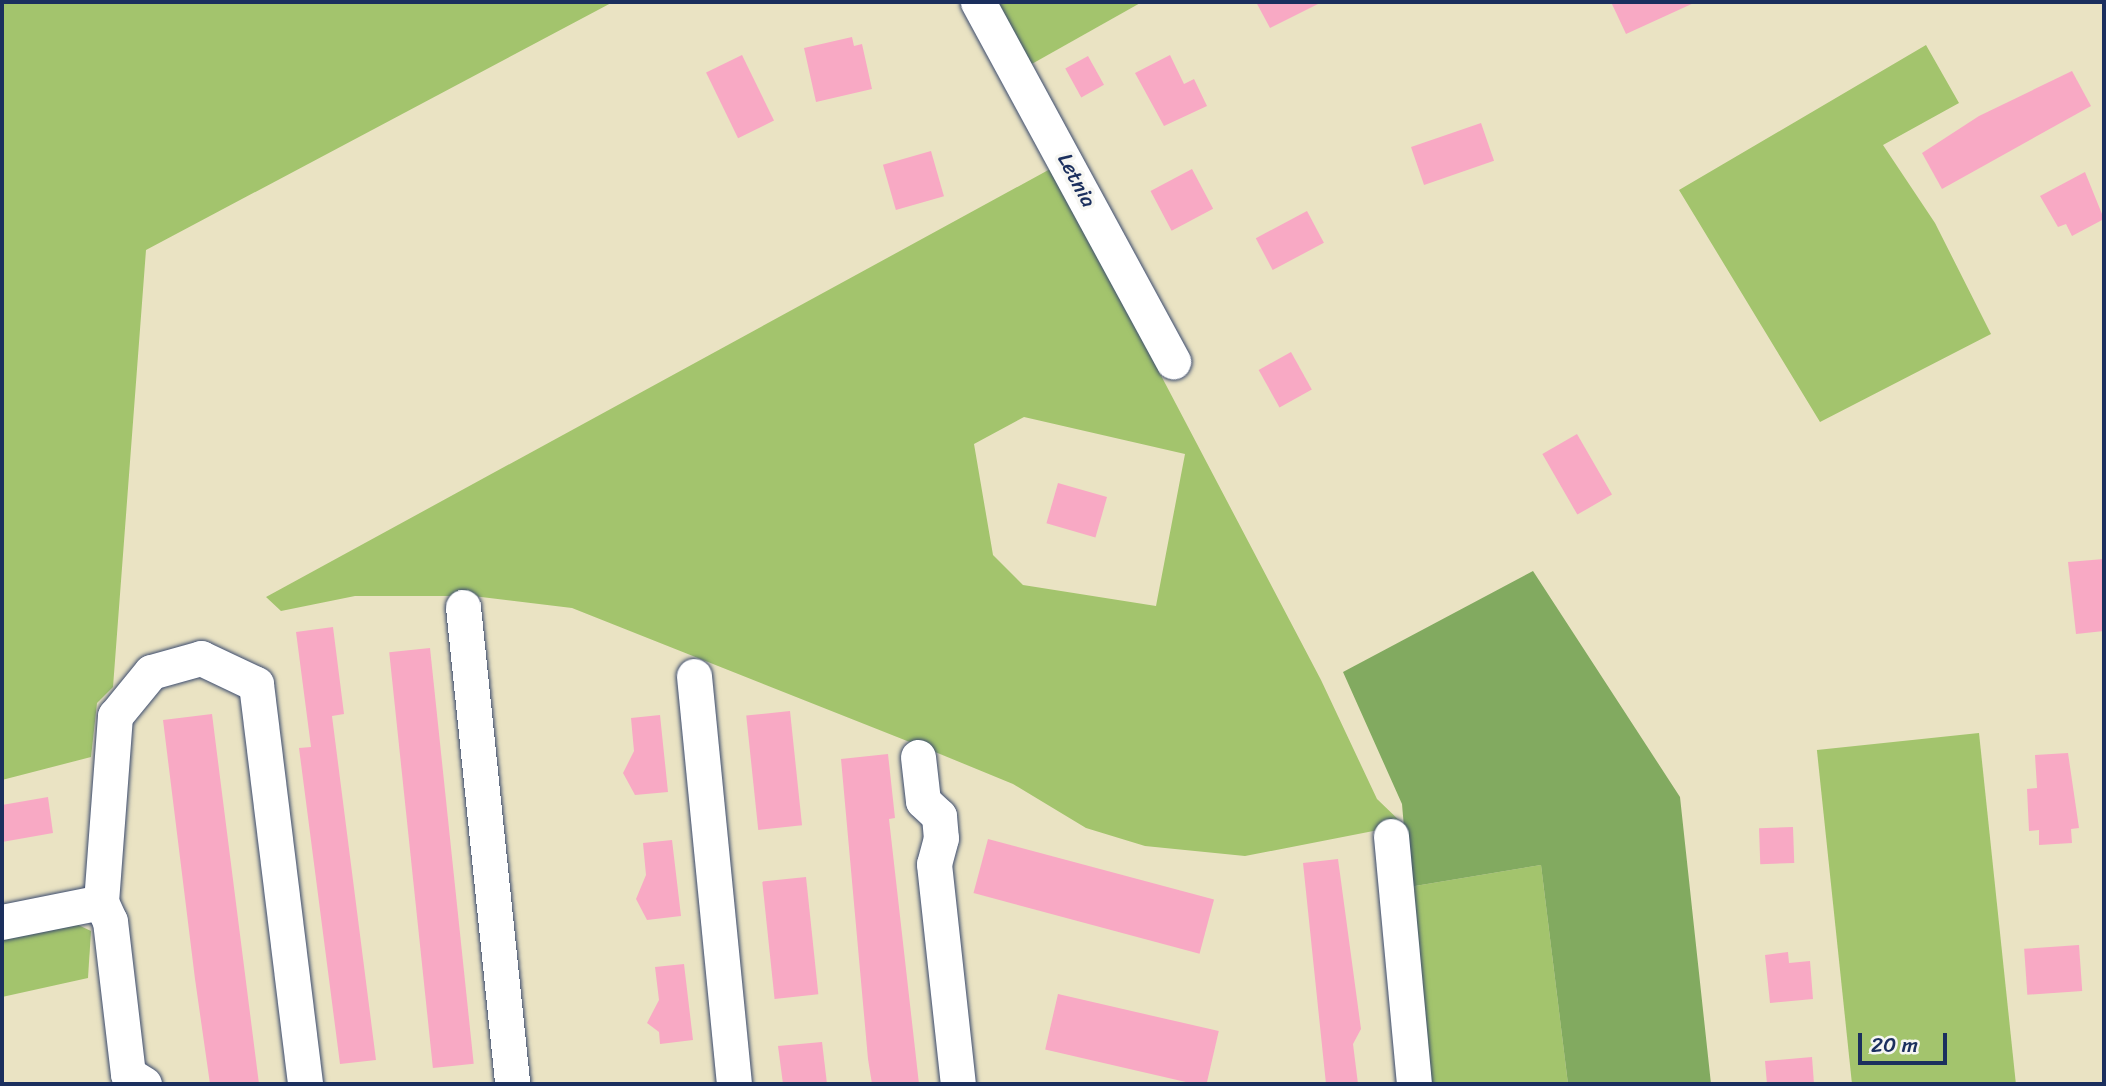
<!DOCTYPE html>
<html>
<head>
<meta charset="utf-8">
<style>
  body { margin:0 }
  #map { position:relative; width:2106px; height:1086px; overflow:hidden; background:#eae3c3; font-family:Sriracha,sans-serif }
  div>[style] { position:absolute }
  .green>* { inset:0; background:#a3c46d; transform-origin:0 0 }
  .forest>* { inset:0; background:#82aa60 }
  .building>* { inset:0; background:#f8a9c4; transform-origin:0 0 }
  .roads { filter:drop-shadow(0 0 2px #3a4a6d) drop-shadow(0 0 2px #3a4a6d) }
  .minor>* { height:35px; margin:-17.5px; padding:0 17.5px; transform-origin:17.5px; border-radius:17.5px; background:#fff }
  span { translate:-50% -50%; white-space:nowrap; text-align:center; line-height:1.15; -webkit-text-stroke:7px #f6f6f2; paint-order:stroke }
  .street-label { font-size:21px; color:#1b2f5e }
  .frame { position:absolute; inset:0; border:4px solid #1b2f5e; pointer-events:none }
  .scale { position:absolute; left:1858px; top:1033px; width:89px; height:32px; box-sizing:border-box; border:4px solid #1b2f5e; border-top:0; padding-left:9px; font-size:21px; line-height:24px; white-space:nowrap; color:#1b2f5e; -webkit-text-stroke:5px #f6f6f2; paint-order:stroke }
</style>
</head>
<body>
<div id="map">
  <div class="green">
    <i style="clip-path:polygon(2px 2px,613px 2px,146px 250px,113px 687px,97px 703px,91px 757px,2px 780px)"></i>
    <i style="clip-path:polygon(994px 2px,1142px 2px,1030px 65px)"></i>
    <i style="clip-path:polygon(1926px 45px,1959px 103px,1883px 145px,1935px 223px,1991px 334px,1820px 422px,1679px 190px)"></i>
    <i style="clip-path:polygon(evenodd,1052px 168px,1321px 680px,1377px 799px,1404px 825px,1245px 856px,1145px 846px,1086px 828px,1013px 784px,940px 754px,572px 608px,473px 596px,355px 596px,281px 611px,266px 597px,1052px 168px,1024px 417px,1185px 454px,1156px 606px,1023px 585px,993px 555px,974px 444px,1024px 417px)"></i>
    <i style="left:1979px;top:733px;width:353px;height:163px;rotate:84deg"></i>
    <i style="clip-path:polygon(1541px 865px,1568px 1084px,1425px 1084px,1409px 887px)"></i>
    <i style="clip-path:polygon(74px 923px,91px 931px,88px 978px,2px 997px,2px 935px)"></i>
  </div>
  <div class="forest">
    <i style="clip-path:polygon(1533px 571px,1680px 797px,1711px 1084px,1568px 1084px,1541px 865px,1409px 887px,1402px 804px,1343px 672px)"></i>
  </div>
  <div class="building">
    <i style="clip-path:polygon(1256px 2px,1322px 2px,1270px 28px)"></i>
    <i style="clip-path:polygon(1611px 2px,1696px 2px,1626px 34px)"></i>
    <i style="clip-path:polygon(852px 37px,854px 46px,862px 44px,872px 89px,816px 102px,804px 48px)"></i>
    <i style="left:742px;top:55px;width:73px;height:40px;rotate:64deg"></i>
    <i style="clip-path:polygon(1170px 55px,1184px 84px,1194px 79px,1207px 106px,1164px 126px,1135px 73px)"></i>
    <i style="left:1088px;top:56px;width:33px;height:26px;rotate:61deg"></i>
    <i style="clip-path:polygon(2072px 71px,2091px 106px,1942px 189px,1922px 153px,1979px 116px)"></i>
    <i style="left:1481px;top:123px;width:40px;height:74px;rotate:71deg"></i>
    <i style="left:931px;top:151px;width:47px;height:50px;rotate:74deg"></i>
    <i style="left:1192px;top:169px;width:45px;height:47px;rotate:62deg"></i>
    <i style="clip-path:polygon(2085px 172px,2104px 219px,2072px 236px,2066px 224px,2058px 227px,2040px 196px)"></i>
    <i style="left:1307px;top:211px;width:36px;height:58px;rotate:62deg"></i>
    <i style="left:1291px;top:352px;width:43px;height:37px;rotate:61deg"></i>
    <i style="left:1577px;top:434px;width:70px;height:40px;rotate:60deg"></i>
    <i style="left:1058px;top:483px;width:51px;height:42px;rotate:16deg"></i>
    <i style="clip-path:polygon(2104px 559px,2104px 631px,2076px 634px,2068px 562px)"></i>
    <i style="clip-path:polygon(333px 627px,344px 714px,332px 716px,376px 1060px,340px 1064px,299px 748px,311px 747px,296px 632px)"></i>
    <i style="left:430px;top:648px;width:418px;height:41px;rotate:84deg"></i>
    <i style="left:790px;top:711px;width:115px;height:44px;rotate:84deg"></i>
    <i style="clip-path:polygon(212px 714px,223px 801px,259px 1084px,210px 1084px,195px 979px,163px 720px)"></i>
    <i style="clip-path:polygon(660px 715px,668px 792px,635px 795px,623px 773px,634px 751px,631px 718px)"></i>
    <i style="clip-path:polygon(2068px 753px,2079px 828px,2071px 829px,2072px 843px,2039px 845px,2039px 830px,2029px 831px,2027px 789px,2037px 788px,2035px 755px)"></i>
    <i style="clip-path:polygon(888px 754px,895px 818px,889px 819px,919px 1084px,872px 1084px,868px 1059px,841px 759px)"></i>
    <i style="clip-path:polygon(48px 797px,53px 833px,2px 842px,2px 805px)"></i>
    <i style="left:1793px;top:827px;width:36px;height:34px;rotate:88deg"></i>
    <i style="left:988px;top:839px;width:234px;height:56px;rotate:15deg"></i>
    <i style="clip-path:polygon(672px 840px,681px 916px,647px 920px,636px 899px,646px 875px,643px 843px)"></i>
    <i style="clip-path:polygon(1338px 859px,1361px 1029px,1353px 1044px,1358px 1084px,1326px 1084px,1303px 863px)"></i>
    <i style="left:806px;top:877px;width:118px;height:44px;rotate:84deg"></i>
    <i style="left:2079px;top:945px;width:46px;height:55px;rotate:86deg"></i>
    <i style="clip-path:polygon(1788px 952px,1789px 963px,1810px 961px,1813px 999px,1770px 1003px,1765px 955px)"></i>
    <i style="clip-path:polygon(684px 964px,693px 1040px,660px 1044px,659px 1032px,647px 1023px,659px 1000px,655px 967px)"></i>
    <i style="left:1058px;top:994px;width:165px;height:57px;rotate:13deg"></i>
    <i style="clip-path:polygon(822px 1042px,827px 1084px,783px 1084px,778px 1046px)"></i>
    <i style="clip-path:polygon(1812px 1057px,1814px 1084px,1767px 1084px,1765px 1061px)"></i>
  </div>
  <div class="roads">
    <div class="minor">
      <i style="left:978px;top:2px;width:409px;rotate:61.5deg"></i>
      <i style="left:463px;top:607px;width:480px;rotate:84.1deg"></i>
      <i style="left:694px;top:676px;width:410px;rotate:84.4deg"></i>
      <i style="left:918px;top:757px;width:44px;rotate:83.5deg"></i>
      <i style="left:923px;top:801px;width:22px;rotate:43deg"></i>
      <i style="left:939px;top:816px;width:22px;rotate:85deg"></i>
      <i style="left:941px;top:838px;width:27px;rotate:105deg"></i>
      <i style="left:934px;top:864px;width:221px;rotate:83.8deg"></i>
      <i style="left:1391px;top:836px;width:249px;rotate:84.7deg"></i>
      <i style="left:101px;top:902px;width:21px;rotate:65deg"></i>
      <i style="left:110px;top:921px;width:154px;rotate:83.3deg"></i>
      <i style="left:128px;top:1074px;width:19px;rotate:32deg"></i>
      <i style="left:2px;top:922px;width:101px;rotate:-11.4deg"></i>
      <i style="left:101px;top:902px;width:187px;rotate:-85.7deg"></i>
      <i style="left:115px;top:716px;width:57px;rotate:-50.7deg"></i>
      <i style="left:151px;top:672px;width:52px;rotate:-15.6deg"></i>
      <i style="left:201px;top:658px;width:61px;rotate:25.3deg"></i>
      <i style="left:256px;top:684px;width:403px;rotate:83deg"></i>
    </div>
  </div>
  <div class="street-label">
    <span style="left:1077px;top:180px;rotate:62deg">Letnia</span>
  </div>
  <div class="frame"></div>
  <div class="scale">20 m</div>
</div>
</body>
</html>
